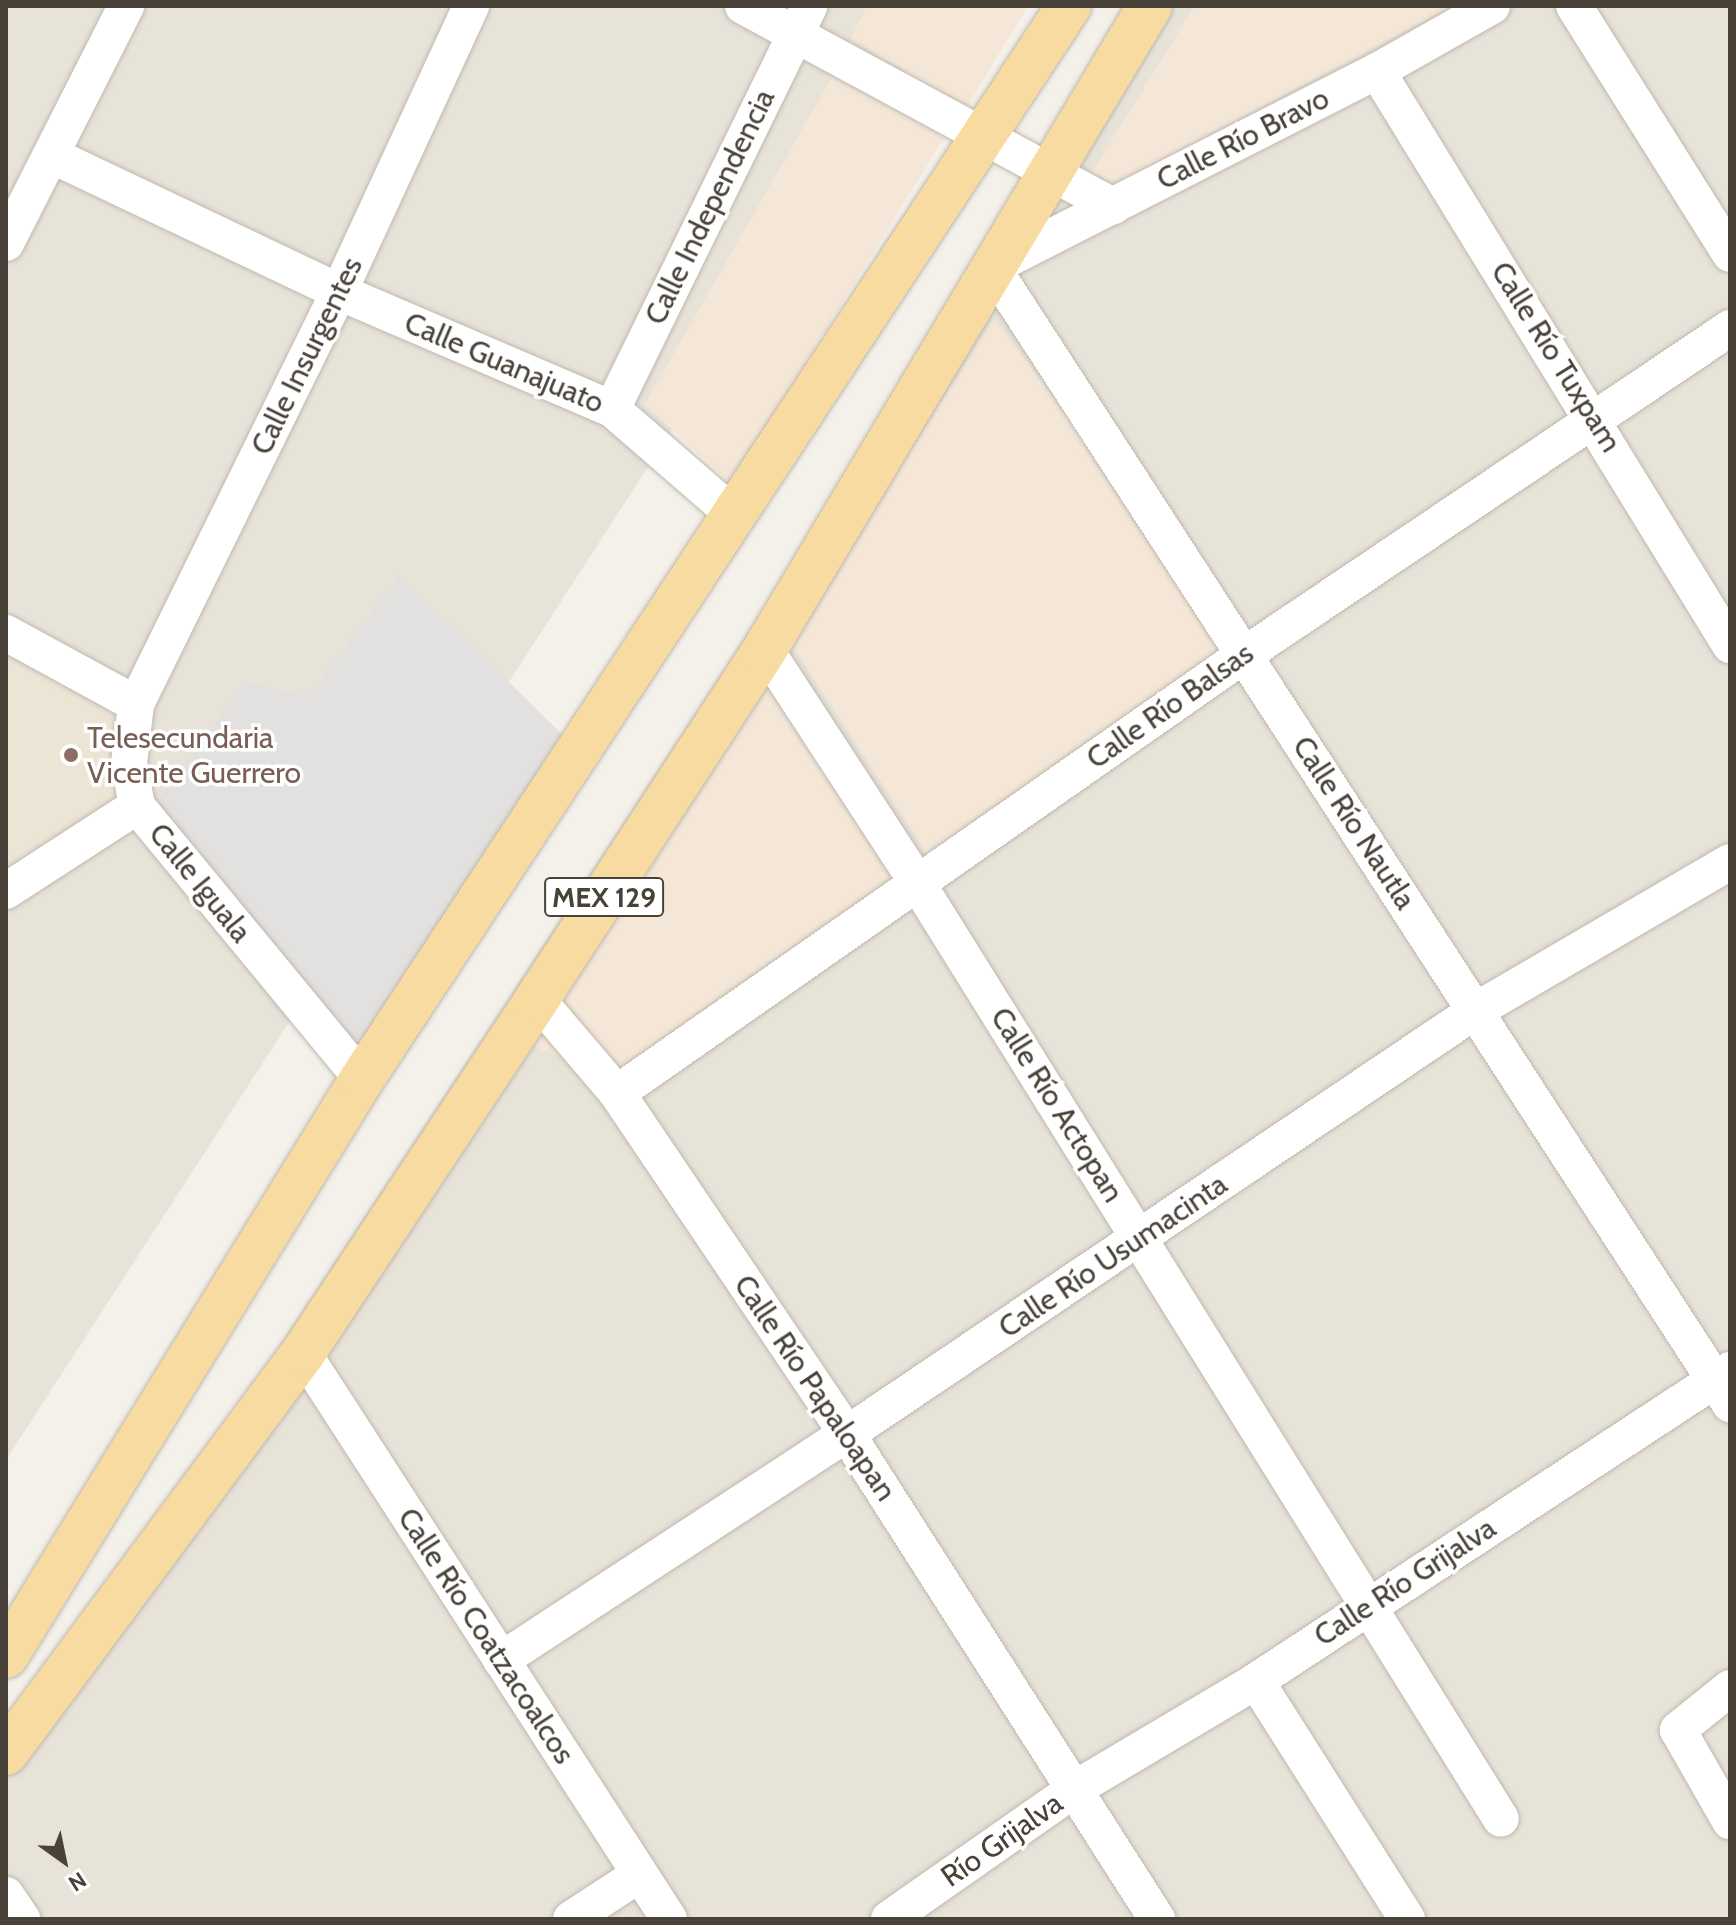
<!DOCTYPE html>
<html>
<head>
<meta charset="utf-8">
<style>
  body { margin:0 }
  #map { position:relative; width:1736px; height:1925px; overflow:hidden; background:#f4f1eb; font-family:Cabin,sans-serif }
  div>[style] { position:absolute }
  .residential>* { inset:0; background:#e8e3d9 }
  .commercial>* { inset:0; background:#f4e7d8 }
  .education>* { inset:0; background:#ece5d6 }
  .parking>* { inset:0; background:#e3e1df }
  .roads { filter:drop-shadow(0 0 2px #bfb8ae) drop-shadow(0 0 2px #bfb8ae) }
  .minor>* { height:36px; margin:-18px; padding:0 18px; transform-origin:18px; border-radius:18px; background:#fff }
  .primary>* { height:44px; margin:-22px; padding:0 22px; transform-origin:22px; border-radius:22px; background:#f8dba0 }
  .dots>* { width:22px; height:22px; translate:-50% -50%; box-sizing:border-box; border:4px solid #fff; border-radius:50% }
  span { translate:-50% -50%; white-space:nowrap; text-align:center; line-height:1.15; -webkit-text-stroke:7px #fff; paint-order:stroke }
  .shield-label span { padding:2px 6px; background:#fff; border:2px solid; border-radius:6px; -webkit-text-stroke-width:0 }
  .shield-label { font-size:28px; color:#484239; font-weight:700 }
  .street-label { font-size:30px; color:#484239 }
  .education-label { font-size:30px; color:#785e54 }
  .left { translate:0 -50%; text-align:left }
  .frame { position:absolute; inset:0; border:8px solid #484239; pointer-events:none }
  .north { position:absolute; left:24px; top:1821px; width:80px; height:80px; -webkit-text-stroke:6px #fff; paint-order:stroke; rotate:147deg; font-size:22px; font-weight:700; line-height:32px; text-align:center; color:#484239 }
  .north::after { content:''; display:block; margin:auto; width:28px; height:36px; background:#484239; clip-path:polygon(50% 0,100% 100%,50% 72%,0 100%) }
</style>
</head>
<body>
<div id="map">
  <div class="residential">
    <i style="clip-path:polygon(6px 6px,946px 6px,6px 1460px)"></i>
    <i style="clip-path:polygon(1154px 6px,1730px 6px,1730px 1919px,23px 1919px,6px 1891px,6px 1762px,1049px 175px)"></i>
  </div>
  <div class="commercial">
    <i style="clip-path:polygon(867px 6px,1028px 6px,967px 107px,850px 39px)"></i>
    <i style="clip-path:polygon(1195px 6px,1452px 6px,1069px 209px)"></i>
    <i style="clip-path:polygon(839px 65px,944px 138px,731px 484px,645px 404px)"></i>
    <i style="clip-path:polygon(994px 319px,1249px 648px,936px 867px,789px 640px)"></i>
    <i style="clip-path:polygon(767px 671px,906px 884px,627px 1078px,521px 1043px)"></i>
  </div>
  <div class="education">
    <i style="clip-path:polygon(6px 633px,136px 704px,137px 806px,6px 891px)"></i>
  </div>
  <div class="parking">
    <i style="clip-path:polygon(399px 575px,564px 736px,351px 1064px,153px 807px,245px 682px,308px 696px)"></i>
  </div>
  <div class="roads">
    <div class="minor">
      <i style="left:743px;top:6px;width:421px;rotate:28.4deg"></i>
      <i style="left:1492px;top:6px;width:132px;rotate:150.5deg"></i>
      <i style="left:1377px;top:71px;width:432px;rotate:153deg"></i>
      <i style="left:992px;top:267px;width:1356px;rotate:57.01deg"></i>
      <i style="left:1574px;top:6px;width:293px;rotate:57.8deg"></i>
      <i style="left:1377px;top:71px;width:674px;rotate:58.41deg"></i>
      <i style="left:51px;top:155px;width:319px;rotate:25.4deg"></i>
      <i style="left:339px;top:292px;width:297px;rotate:23.2deg"></i>
      <i style="left:612px;top:409px;width:159px;rotate:40.9deg"></i>
      <i style="left:6px;top:243px;width:266px;rotate:-63.1deg"></i>
      <i style="left:612px;top:409px;width:449px;rotate:-63.9deg"></i>
      <i style="left:6px;top:633px;width:148px;rotate:28.6deg"></i>
      <i style="left:765px;top:649px;width:277px;rotate:56.9deg"></i>
      <i style="left:916px;top:881px;width:1105px;rotate:58.05deg"></i>
      <i style="left:6px;top:891px;width:156px;rotate:-33deg"></i>
      <i style="left:537px;top:999px;width:123px;rotate:49.6deg"></i>
      <i style="left:617px;top:1093px;width:411px;rotate:56deg"></i>
      <i style="left:847px;top:1434px;width:576px;rotate:57.41deg"></i>
      <i style="left:362px;top:1079px;width:354px;rotate:-129.5deg"></i>
      <i style="left:137px;top:806px;width:44px;rotate:-100.5deg"></i>
      <i style="left:129px;top:763px;width:59px;rotate:-83.2deg"></i>
      <i style="left:136px;top:704px;width:459px;rotate:-63.8deg"></i>
      <i style="left:339px;top:292px;width:315px;rotate:-65.2deg"></i>
      <i style="left:617px;top:1093px;width:765px;rotate:-34.94deg"></i>
      <i style="left:1244px;top:655px;width:586px;rotate:-33.93deg"></i>
      <i style="left:303px;top:1353px;width:674px;rotate:57.11deg"></i>
      <i style="left:501px;top:1660px;width:413px;rotate:-33.2deg"></i>
      <i style="left:847px;top:1434px;width:757px;rotate:-33.96deg"></i>
      <i style="left:1475px;top:1011px;width:295px;rotate:-30.3deg"></i>
      <i style="left:1256px;top:1681px;width:282px;rotate:57.6deg"></i>
      <i style="left:1730px;top:1688px;width:67px;rotate:141.1deg"></i>
      <i style="left:1678px;top:1730px;width:105px;rotate:60.3deg"></i>
      <i style="left:6px;top:1895px;width:29px;rotate:56deg"></i>
      <i style="left:571px;top:1919px;width:82px;rotate:-33.1deg"></i>
      <i style="left:889px;top:1919px;width:228px;rotate:-35deg"></i>
      <i style="left:1076px;top:1788px;width:209px;rotate:-30.7deg"></i>
      <i style="left:1256px;top:1681px;width:567px;rotate:-33.27deg"></i>
    </div>
    <div class="primary">
      <i style="left:6px;top:1656px;width:678px;rotate:-58.33deg"></i>
      <i style="left:362px;top:1079px;width:1285px;rotate:-56.62deg"></i>
      <i style="left:6px;top:1753px;width:498px;rotate:-53.4deg"></i>
      <i style="left:303px;top:1353px;width:424px;rotate:-56.5deg"></i>
      <i style="left:537px;top:999px;width:418px;rotate:-56.9deg"></i>
      <i style="left:765px;top:649px;width:749px;rotate:-59.09deg"></i>
    </div>
  </div>
  <div class="dots">
    <i style="left:71px;top:755px;background:#8d6e63"></i>
  </div>
  <div class="shield-label">
    <span style="left:604px;top:897px">MEX 129</span>
  </div>
  <div class="street-label">
    <span style="left:1243px;top:139px;rotate:-27deg">Calle Río Bravo</span>
    <span style="left:710px;top:207px;rotate:-64deg">Calle Independencia</span>
    <span style="left:307px;top:356px;rotate:-64deg">Calle Insurgentes</span>
    <span style="left:1556px;top:357px;rotate:58deg">Calle Río Tuxpam</span>
    <span style="left:504px;top:363px;rotate:23deg">Calle Guanajuato</span>
    <span style="left:1170px;top:706px;rotate:-35deg">Calle Río Balsas</span>
    <span style="left:1354px;top:823px;rotate:57deg">Calle Río Nautla</span>
    <span style="left:200px;top:883px;rotate:51deg">Calle Iguala</span>
    <span style="left:1057px;top:1105px;rotate:58deg">Calle Río Actopan</span>
    <span style="left:1113px;top:1256px;rotate:-34deg">Calle Río Usumacinta</span>
    <span style="left:815px;top:1388px;rotate:56deg">Calle Río Papaloapan</span>
    <span style="left:1405px;top:1582px;rotate:-33deg">Calle Río Grijalva</span>
    <span style="left:486px;top:1636px;rotate:57deg">Calle Río Coatzacoalcos</span>
    <span style="left:1002px;top:1840px;rotate:-35deg">Río Grijalva</span>
  </div>
  <div class="education-label">
    <span class="left" style="left:87px;top:755px">Telesecundaria<br>Vicente Guerrero</span>
  </div>
  <div class="frame"></div>
  <div class="north">N</div>
</div>
</body>
</html>
